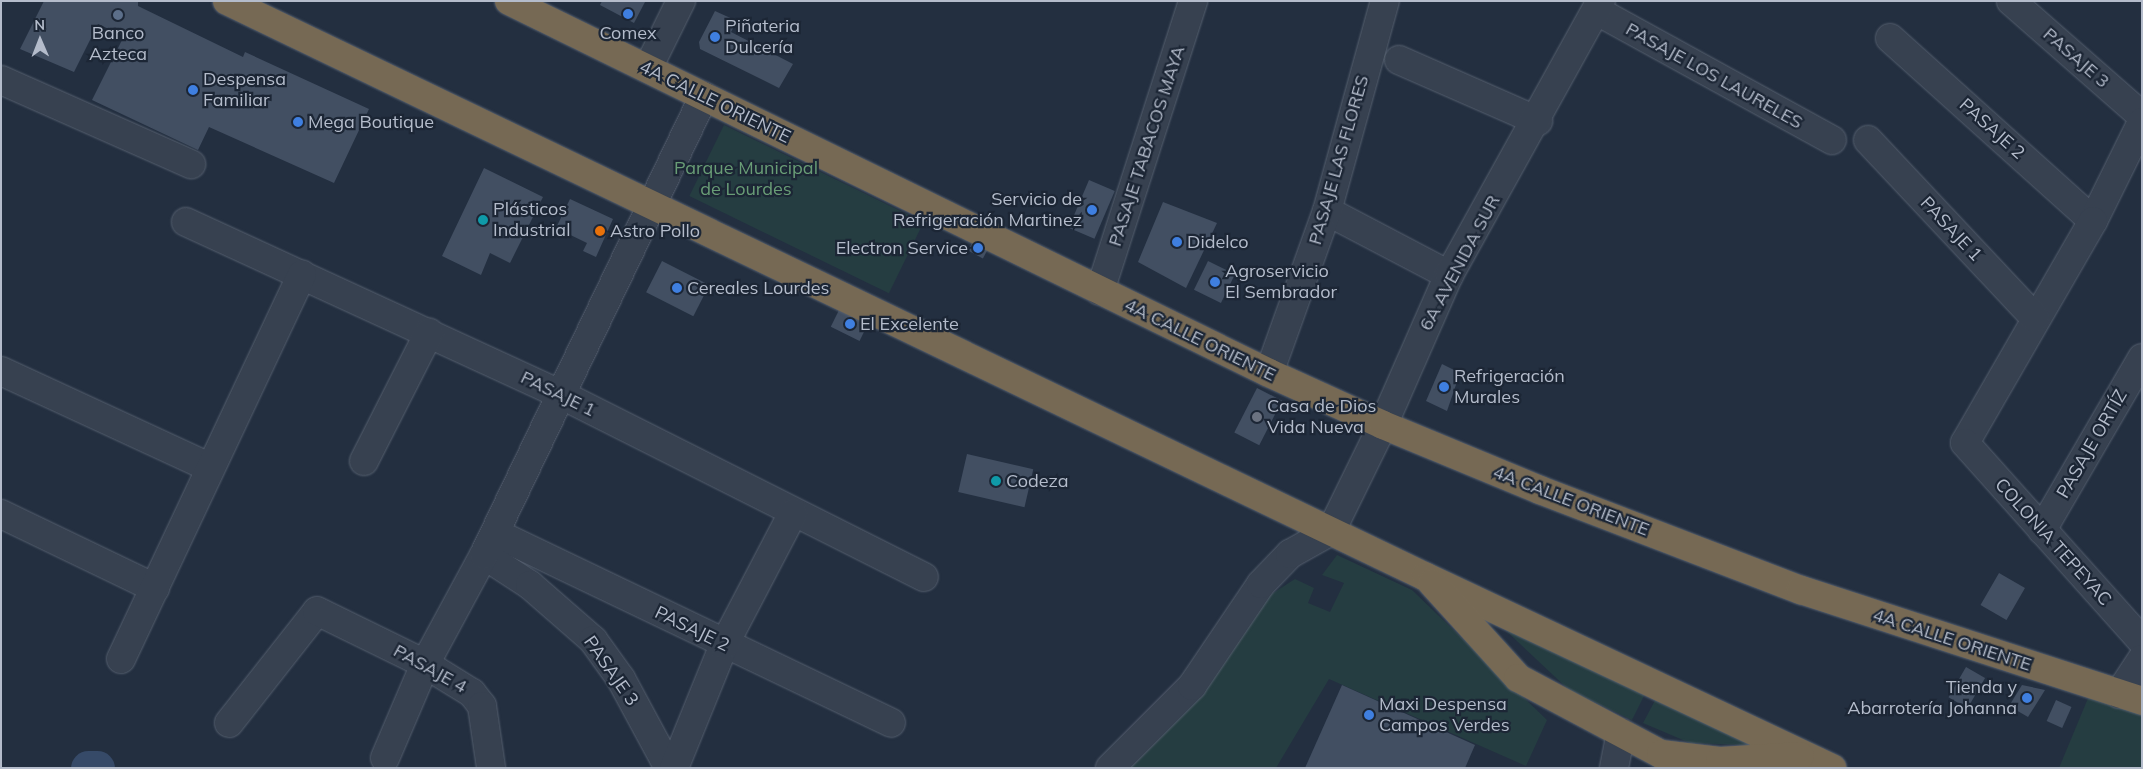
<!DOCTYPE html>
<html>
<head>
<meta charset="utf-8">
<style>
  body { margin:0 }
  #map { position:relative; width:2143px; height:769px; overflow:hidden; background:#232f40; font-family:Mulish,sans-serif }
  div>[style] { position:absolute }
  .green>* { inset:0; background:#253d41; transform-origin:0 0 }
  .river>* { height:35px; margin:-17.5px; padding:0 17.5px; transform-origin:17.5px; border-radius:17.5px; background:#364a68 }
  .building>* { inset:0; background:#424f62; transform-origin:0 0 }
  .roads { filter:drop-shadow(0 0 1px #555f6e) drop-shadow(0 0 1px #555f6e) }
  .minor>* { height:28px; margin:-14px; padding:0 14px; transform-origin:14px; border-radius:14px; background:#374150 }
  .highway>* { height:28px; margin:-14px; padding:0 14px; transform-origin:14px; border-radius:14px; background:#766954 }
  .dots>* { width:14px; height:14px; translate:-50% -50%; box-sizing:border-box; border:2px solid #1c2635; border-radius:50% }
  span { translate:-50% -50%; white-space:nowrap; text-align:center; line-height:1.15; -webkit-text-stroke:4.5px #1c2635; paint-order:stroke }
  .poi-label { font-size:18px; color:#b4bccb }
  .left { translate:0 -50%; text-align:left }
  .right { translate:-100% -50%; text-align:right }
  .street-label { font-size:18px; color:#b4bccb }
  .park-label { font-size:18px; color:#699d76 }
  .frame { position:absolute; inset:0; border:2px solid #b4bccb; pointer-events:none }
  .north { position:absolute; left:15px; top:15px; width:50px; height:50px; -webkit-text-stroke:4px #1c2635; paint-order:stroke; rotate:359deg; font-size:14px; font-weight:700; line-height:20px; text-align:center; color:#b4bccb }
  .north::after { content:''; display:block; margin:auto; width:18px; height:22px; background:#b4bccb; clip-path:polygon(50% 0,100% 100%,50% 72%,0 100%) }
</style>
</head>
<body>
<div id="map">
  <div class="green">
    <i style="left:724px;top:125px;width:222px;height:79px;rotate:26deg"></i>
    <i style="clip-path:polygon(1337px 555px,1412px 590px,1547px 720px,1526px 766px,1329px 679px,1276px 768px,1126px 768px,1267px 597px,1295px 579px,1314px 588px,1308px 603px,1330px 612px,1344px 583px,1322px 575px)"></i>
    <i style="clip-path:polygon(1501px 626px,1649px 686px,1632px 720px,1569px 690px)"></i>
    <i style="clip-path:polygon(1660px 691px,1780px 742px,1746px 745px,1690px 743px,1643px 723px)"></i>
    <i style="clip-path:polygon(2091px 691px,2142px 705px,2142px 768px,2059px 768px)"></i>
  </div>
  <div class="river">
    <i style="left:88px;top:768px;width:9px"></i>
  </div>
  <div class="building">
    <i style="clip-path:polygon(44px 1px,138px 1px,138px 6px,243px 57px,245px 52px,369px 109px,334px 183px,209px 127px,198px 150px,92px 100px,124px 36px,98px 24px,74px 72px,20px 49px)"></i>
    <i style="clip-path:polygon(602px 1px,643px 1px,645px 2px,634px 23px,600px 5px)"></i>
    <i style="clip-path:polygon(715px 11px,737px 21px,731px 32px,793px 64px,779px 88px,700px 49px,699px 42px)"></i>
    <i style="clip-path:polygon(484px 168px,543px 197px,510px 263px,490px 253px,481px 275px,442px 256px)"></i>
    <i style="left:1089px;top:180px;width:28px;height:52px;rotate:23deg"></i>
    <i style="clip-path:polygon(570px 199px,613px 219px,596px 257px,583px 251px,587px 243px,556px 228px)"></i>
    <i style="clip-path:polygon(1163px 202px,1217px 223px,1186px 288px,1138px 262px)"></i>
    <i style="left:974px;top:239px;width:17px;height:13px;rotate:28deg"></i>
    <i style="left:662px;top:261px;width:53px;height:35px;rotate:27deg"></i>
    <i style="left:1208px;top:261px;width:30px;height:32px;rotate:26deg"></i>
    <i style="left:840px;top:308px;width:32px;height:21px;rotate:26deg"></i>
    <i style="clip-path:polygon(1442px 364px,1460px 373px,1447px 411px,1426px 401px)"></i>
    <i style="left:1257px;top:388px;width:28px;height:50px;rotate:27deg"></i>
    <i style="left:967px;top:454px;width:68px;height:39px;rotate:13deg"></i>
    <i style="left:1999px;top:573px;width:30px;height:37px;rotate:30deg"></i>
    <i style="left:1966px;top:667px;width:22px;height:35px;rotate:30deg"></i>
    <i style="clip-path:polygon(1342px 685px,1475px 745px,1465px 768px,1305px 768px)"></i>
    <i style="clip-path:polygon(2022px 685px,2045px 690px,2028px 717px,2009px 706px)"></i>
    <i style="left:2056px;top:700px;width:17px;height:23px;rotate:24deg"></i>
  </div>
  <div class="roads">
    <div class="minor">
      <i style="left:2011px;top:1px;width:174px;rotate:41.3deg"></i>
      <i style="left:1597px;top:11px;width:268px;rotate:28.8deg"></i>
      <i style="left:1890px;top:38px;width:273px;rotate:42deg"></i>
      <i style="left:1399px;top:60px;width:152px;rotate:23.7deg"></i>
      <i style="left:648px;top:68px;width:75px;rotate:-63.8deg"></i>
      <i style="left:1px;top:80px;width:208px;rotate:23.9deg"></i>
      <i style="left:2142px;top:122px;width:110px;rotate:116.3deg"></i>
      <i style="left:2093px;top:221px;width:256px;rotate:120deg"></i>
      <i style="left:1965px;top:443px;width:266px;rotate:48.2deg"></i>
      <i style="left:1868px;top:140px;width:244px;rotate:46.8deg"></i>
      <i style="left:1327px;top:211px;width:138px;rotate:27.7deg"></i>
      <i style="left:186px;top:222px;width:414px;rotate:24.7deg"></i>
      <i style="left:562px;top:395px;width:405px;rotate:26.7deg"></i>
      <i style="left:1100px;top:291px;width:305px;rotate:-72.2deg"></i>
      <i style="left:1px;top:371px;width:229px;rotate:24.8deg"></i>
      <i style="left:1269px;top:373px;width:172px;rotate:-70.3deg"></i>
      <i style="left:1327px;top:211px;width:218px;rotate:-74.6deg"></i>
      <i style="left:364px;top:461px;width:144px;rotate:-63.1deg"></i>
      <i style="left:1px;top:514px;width:171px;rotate:25.7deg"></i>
      <i style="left:2042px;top:530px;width:199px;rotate:-59.8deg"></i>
      <i style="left:495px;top:533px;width:439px;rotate:25.6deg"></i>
      <i style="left:484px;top:555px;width:55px;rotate:33.1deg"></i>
      <i style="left:530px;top:585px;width:84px;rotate:41.1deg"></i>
      <i style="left:593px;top:640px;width:48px;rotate:54.3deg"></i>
      <i style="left:621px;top:679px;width:101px;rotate:61.7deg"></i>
      <i style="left:121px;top:659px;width:425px;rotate:-64.8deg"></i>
      <i style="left:2119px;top:694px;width:42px;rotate:-56.7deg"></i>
      <i style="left:229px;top:723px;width:142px;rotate:-51.8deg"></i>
      <i style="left:317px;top:611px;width:120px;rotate:26.1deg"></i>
      <i style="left:425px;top:664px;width:55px;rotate:31.7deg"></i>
      <i style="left:472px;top:693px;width:16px;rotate:52deg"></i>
      <i style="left:482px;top:706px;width:63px;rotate:81.7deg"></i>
      <i style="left:385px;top:758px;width:102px;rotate:-66.9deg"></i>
      <i style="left:425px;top:664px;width:124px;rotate:-61.6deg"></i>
      <i style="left:484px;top:555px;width:509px;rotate:-64.39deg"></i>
      <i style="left:674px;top:768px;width:133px;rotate:-67.9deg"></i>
      <i style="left:724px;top:645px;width:149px;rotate:-62.4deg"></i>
      <i style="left:1110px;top:768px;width:116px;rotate:-45deg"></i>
      <i style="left:1192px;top:686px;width:123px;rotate:-55.9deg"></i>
      <i style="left:1261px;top:584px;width:42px;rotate:-46deg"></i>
      <i style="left:1290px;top:554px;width:47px;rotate:-29.3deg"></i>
      <i style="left:1331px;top:531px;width:118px;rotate:-63.9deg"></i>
      <i style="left:1383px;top:425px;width:164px;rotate:-66.3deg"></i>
      <i style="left:1449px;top:275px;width:313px;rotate:-61deg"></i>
      <i style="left:1614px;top:768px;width:36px;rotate:-79deg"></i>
    </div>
    <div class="highway">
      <i style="left:227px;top:1px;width:1330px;rotate:25.66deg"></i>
      <i style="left:1426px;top:577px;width:449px;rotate:25.2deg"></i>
      <i style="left:509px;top:1px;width:846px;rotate:26.08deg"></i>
      <i style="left:1269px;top:373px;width:125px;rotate:24.5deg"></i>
      <i style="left:1383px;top:425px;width:170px;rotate:22.5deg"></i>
      <i style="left:1540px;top:490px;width:280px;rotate:21deg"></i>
      <i style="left:1801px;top:590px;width:359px;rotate:18deg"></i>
      <i style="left:1432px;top:583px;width:128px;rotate:47.8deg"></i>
      <i style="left:1518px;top:678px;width:162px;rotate:28deg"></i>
      <i style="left:1661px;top:754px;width:59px;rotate:6.8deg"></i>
      <i style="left:1720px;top:761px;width:80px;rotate:-3.6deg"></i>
    </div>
  </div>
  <div class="dots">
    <i style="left:628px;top:14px;background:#3f7fe0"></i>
    <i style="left:118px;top:15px;background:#5c6f8a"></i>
    <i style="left:715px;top:37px;background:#3f7fe0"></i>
    <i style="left:193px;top:90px;background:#3f7fe0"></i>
    <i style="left:298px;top:122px;background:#3f7fe0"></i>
    <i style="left:1092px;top:210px;background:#3f7fe0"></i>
    <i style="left:483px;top:220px;background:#0f9aa8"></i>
    <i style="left:600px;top:231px;background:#e8710a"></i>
    <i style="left:1177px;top:242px;background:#3f7fe0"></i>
    <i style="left:978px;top:248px;background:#3f7fe0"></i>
    <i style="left:1215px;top:282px;background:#3f7fe0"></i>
    <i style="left:677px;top:288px;background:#3f7fe0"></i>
    <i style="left:850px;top:324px;background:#3f7fe0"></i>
    <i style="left:1444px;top:387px;background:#3f7fe0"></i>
    <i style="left:1257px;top:417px;background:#6b7280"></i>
    <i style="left:996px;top:481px;background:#0f9aa8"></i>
    <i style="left:2027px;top:698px;background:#3f7fe0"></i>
    <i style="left:1369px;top:715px;background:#3f7fe0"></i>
  </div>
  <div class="poi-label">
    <span class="left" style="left:725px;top:37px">Piñateria<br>Dulcería</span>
    <span style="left:628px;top:33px">Comex</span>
    <span style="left:118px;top:44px">Banco<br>Azteca</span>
    <span class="left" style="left:203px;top:90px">Despensa<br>Familiar</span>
    <span class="left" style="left:308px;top:122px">Mega Boutique</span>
    <span class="right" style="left:1082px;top:210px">Servicio de<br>Refrigeración Martinez</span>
    <span class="left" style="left:493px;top:220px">Plásticos<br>Industrial</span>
    <span class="left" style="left:610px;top:231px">Astro Pollo</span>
    <span class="left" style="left:1187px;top:242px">Didelco</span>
    <span class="right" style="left:968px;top:248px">Electron Service</span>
    <span class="left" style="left:1225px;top:282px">Agroservicio<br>El Sembrador</span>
    <span class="left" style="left:687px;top:288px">Cereales Lourdes</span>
    <span class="left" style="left:860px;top:324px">El Excelente</span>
    <span class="left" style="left:1454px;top:387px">Refrigeración<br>Murales</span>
    <span class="left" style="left:1267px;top:417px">Casa de Dios<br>Vida Nueva</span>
    <span class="left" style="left:1006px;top:481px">Codeza</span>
    <span class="right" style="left:2017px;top:698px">Tienda y<br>Abarrotería Johanna</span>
    <span class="left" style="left:1379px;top:715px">Maxi Despensa<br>Campos Verdes</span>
  </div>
  <div class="street-label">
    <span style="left:2076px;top:58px;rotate:41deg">PASAJE 3</span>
    <span style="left:1714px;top:76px;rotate:29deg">PASAJE LOS LAURELES</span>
    <span style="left:715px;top:102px;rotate:26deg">4A CALLE ORIENTE</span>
    <span style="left:1992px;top:129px;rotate:42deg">PASAJE 2</span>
    <span style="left:1147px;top:146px;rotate:-72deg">PASAJE TABACOS MAYA</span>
    <span style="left:1339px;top:160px;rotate:-74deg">PASAJE LAS FLORES</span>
    <span style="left:1951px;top:229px;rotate:47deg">PASAJE 1</span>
    <span style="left:1460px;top:263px;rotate:-62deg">6A AVENIDA SUR</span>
    <span style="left:1200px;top:340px;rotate:26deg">4A CALLE ORIENTE</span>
    <span style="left:558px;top:394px;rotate:26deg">PASAJE 1</span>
    <span style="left:2092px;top:444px;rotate:-60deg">PASAJE ORTÍZ</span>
    <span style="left:1571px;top:501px;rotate:21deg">4A CALLE ORIENTE</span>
    <span style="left:2053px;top:542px;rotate:48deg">COLONIA TEPEYAC</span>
    <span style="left:692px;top:629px;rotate:26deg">PASAJE 2</span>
    <span style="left:1952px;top:640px;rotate:18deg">4A CALLE ORIENTE</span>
    <span style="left:430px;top:669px;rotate:29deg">PASAJE 4</span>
    <span style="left:611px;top:671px;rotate:55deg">PASAJE 3</span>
  </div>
  <div class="park-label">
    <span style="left:746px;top:179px">Parque Municipal<br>de Lourdes</span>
  </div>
  <div class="frame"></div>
  <div class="north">N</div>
</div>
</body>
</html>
